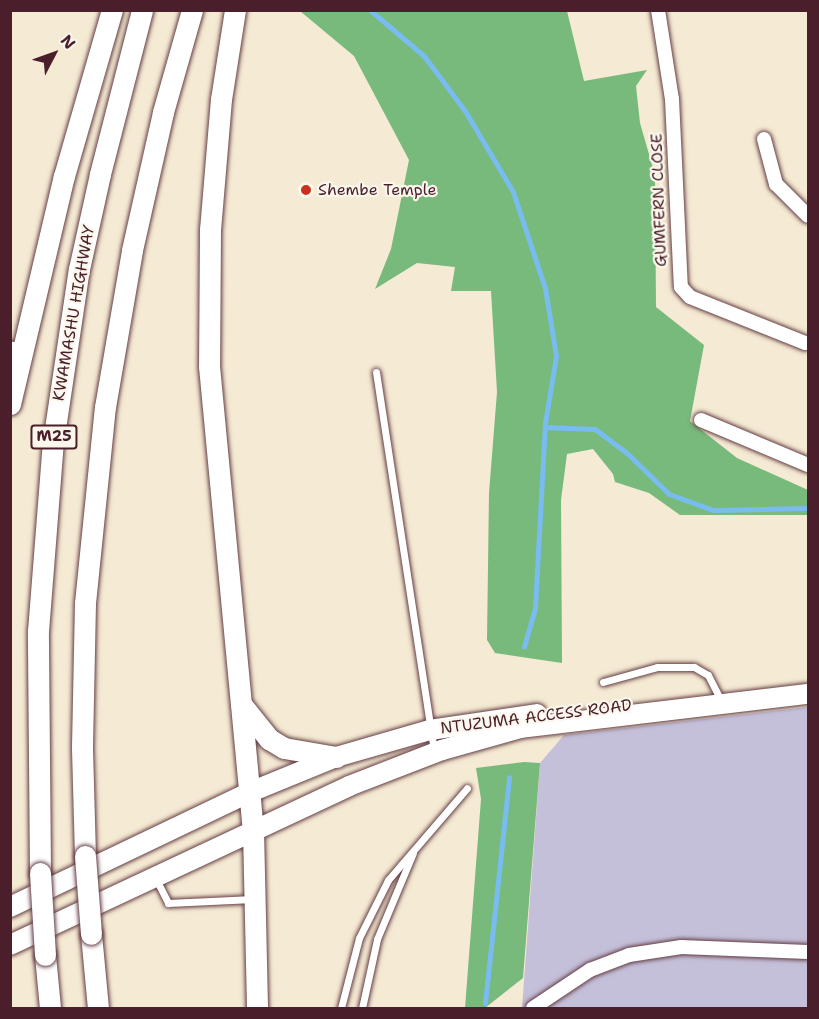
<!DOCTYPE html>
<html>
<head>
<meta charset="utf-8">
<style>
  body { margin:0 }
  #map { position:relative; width:819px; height:1019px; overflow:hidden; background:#f5ead3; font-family:"Shantell Sans",sans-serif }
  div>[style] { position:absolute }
  .industrial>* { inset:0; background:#c5c0da }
  .forest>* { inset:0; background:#78b97c }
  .stream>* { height:5px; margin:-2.5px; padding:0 2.5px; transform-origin:2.5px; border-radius:2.5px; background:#79bdf0 }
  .roads { filter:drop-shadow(0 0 2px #643d44) drop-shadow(0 0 2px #643d44) }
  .lane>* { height:7px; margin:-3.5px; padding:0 3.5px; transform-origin:3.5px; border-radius:3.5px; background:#fff }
  .street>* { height:14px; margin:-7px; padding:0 7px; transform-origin:7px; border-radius:7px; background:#fff }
  .secondary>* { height:20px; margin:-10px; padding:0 10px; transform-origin:10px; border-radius:10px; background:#fff }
  .primary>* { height:21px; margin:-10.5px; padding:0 10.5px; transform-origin:10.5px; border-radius:10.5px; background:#fff }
  .bridges { filter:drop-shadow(0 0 2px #643d44) drop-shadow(0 0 2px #643d44) }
  .primary-bridge>* { height:21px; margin:-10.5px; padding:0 10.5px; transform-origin:10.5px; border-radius:10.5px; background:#fff }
  .dots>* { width:16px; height:16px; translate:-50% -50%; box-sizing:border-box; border:3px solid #fbf7ec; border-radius:50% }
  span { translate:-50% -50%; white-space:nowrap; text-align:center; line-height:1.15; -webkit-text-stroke:4.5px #fbf7ec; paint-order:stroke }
  .shield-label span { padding:2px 4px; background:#fbf7ec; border:2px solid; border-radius:4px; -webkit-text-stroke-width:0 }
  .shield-label { font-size:15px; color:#4a1f2b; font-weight:700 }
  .poi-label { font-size:16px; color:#4a1f2b }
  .left { translate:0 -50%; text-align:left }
  .street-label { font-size:16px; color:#4a1f2b }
  .frame { position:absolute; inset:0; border:12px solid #4a1f2b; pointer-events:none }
  .north { position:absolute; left:24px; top:24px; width:60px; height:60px; -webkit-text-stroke:4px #fbf7ec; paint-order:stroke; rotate:49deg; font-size:16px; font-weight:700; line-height:24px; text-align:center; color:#4a1f2b }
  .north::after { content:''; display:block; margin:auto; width:21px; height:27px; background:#4a1f2b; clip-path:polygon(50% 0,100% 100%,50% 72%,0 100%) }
</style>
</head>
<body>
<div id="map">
  <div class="industrial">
    <i style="clip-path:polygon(808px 707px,808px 1008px,522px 1008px,540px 763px,564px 735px)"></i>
  </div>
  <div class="forest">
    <i style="clip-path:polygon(300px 11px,567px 11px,584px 81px,647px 70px,636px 86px,640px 123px,655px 175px,656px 307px,704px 345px,690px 421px,737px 458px,808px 490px,808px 515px,680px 515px,649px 493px,615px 482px,613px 474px,593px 449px,567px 454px,561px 500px,562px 663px,495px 653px,487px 640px,489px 493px,497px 392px,491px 291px,451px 291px,455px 267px,417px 263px,375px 289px,391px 249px,409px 160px,354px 56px)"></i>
    <i style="clip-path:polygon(524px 762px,540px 763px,523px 978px,485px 1008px,465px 1008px,481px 799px,476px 768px)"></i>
  </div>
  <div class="stream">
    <i style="left:370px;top:10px;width:71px;rotate:40.4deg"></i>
    <i style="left:424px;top:56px;width:69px;rotate:53.3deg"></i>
    <i style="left:465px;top:111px;width:94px;rotate:59.3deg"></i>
    <i style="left:513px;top:192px;width:101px;rotate:71.6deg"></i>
    <i style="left:545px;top:288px;width:69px;rotate:80.8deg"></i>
    <i style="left:556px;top:356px;width:68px;rotate:99.3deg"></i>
    <i style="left:545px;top:423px;width:185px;rotate:93.1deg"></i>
    <i style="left:535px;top:608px;width:40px;rotate:106deg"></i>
    <i style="left:545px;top:427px;width:50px;rotate:2.3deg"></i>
    <i style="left:595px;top:429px;width:41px;rotate:37.1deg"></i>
    <i style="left:628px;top:454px;width:57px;rotate:44.3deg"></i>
    <i style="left:669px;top:494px;width:47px;rotate:20deg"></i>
    <i style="left:713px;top:510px;width:95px;rotate:-1.2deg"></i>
    <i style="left:485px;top:1003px;width:227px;rotate:-83.9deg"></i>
  </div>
  <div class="roads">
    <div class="lane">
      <i style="left:376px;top:372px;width:384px;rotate:81.3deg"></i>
      <i style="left:603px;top:682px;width:56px;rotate:-15.5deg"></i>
      <i style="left:657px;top:667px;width:37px"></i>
      <i style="left:694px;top:667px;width:16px;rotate:30deg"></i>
      <i style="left:708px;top:675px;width:31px;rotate:63deg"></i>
      <i style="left:156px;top:879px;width:27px;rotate:63deg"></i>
      <i style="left:168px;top:903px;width:85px;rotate:-2.7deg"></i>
      <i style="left:341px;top:1008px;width:72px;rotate:-75.6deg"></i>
      <i style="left:359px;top:938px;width:65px;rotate:-63.4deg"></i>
      <i style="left:388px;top:880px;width:121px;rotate:-49.3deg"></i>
      <i style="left:362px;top:1008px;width:71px;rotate:-77.7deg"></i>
      <i style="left:377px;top:939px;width:93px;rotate:-67.3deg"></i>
    </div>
    <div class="street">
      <i style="left:658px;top:10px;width:90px;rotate:81.1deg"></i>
      <i style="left:672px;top:99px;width:188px;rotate:87.3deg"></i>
      <i style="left:681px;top:287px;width:13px;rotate:48deg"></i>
      <i style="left:690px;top:297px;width:124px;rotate:21.8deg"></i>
      <i style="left:764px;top:139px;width:47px;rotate:75.1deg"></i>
      <i style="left:776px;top:184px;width:45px;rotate:45deg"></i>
      <i style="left:10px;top:352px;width:4px;rotate:-56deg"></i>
      <i style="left:701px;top:420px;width:116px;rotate:22.8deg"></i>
      <i style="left:533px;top:1008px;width:69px;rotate:-33.7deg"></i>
      <i style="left:590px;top:970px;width:42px;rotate:-21deg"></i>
      <i style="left:629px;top:955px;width:53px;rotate:-8.7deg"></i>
      <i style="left:681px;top:947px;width:127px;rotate:2.3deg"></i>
    </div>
    <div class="secondary">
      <i style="left:10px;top:907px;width:264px;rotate:-25.6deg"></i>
      <i style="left:248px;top:793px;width:95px;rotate:-22.2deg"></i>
      <i style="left:336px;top:757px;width:98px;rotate:-16deg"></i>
      <i style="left:430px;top:730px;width:108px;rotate:-8.5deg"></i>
      <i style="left:10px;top:945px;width:374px;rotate:-25.1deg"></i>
      <i style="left:349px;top:786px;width:100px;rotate:-21.2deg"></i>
      <i style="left:442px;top:750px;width:82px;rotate:-15.6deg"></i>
      <i style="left:521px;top:728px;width:289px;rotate:-6.8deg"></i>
    </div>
    <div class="primary">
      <i style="left:235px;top:10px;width:90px;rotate:98.9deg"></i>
      <i style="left:221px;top:99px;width:130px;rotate:94.8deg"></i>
      <i style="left:210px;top:229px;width:137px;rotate:90.4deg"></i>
      <i style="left:209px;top:366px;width:466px;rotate:84.6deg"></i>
      <i style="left:253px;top:830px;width:178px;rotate:88.7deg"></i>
      <i style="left:10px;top:404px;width:234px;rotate:-76.7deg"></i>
      <i style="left:64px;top:176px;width:173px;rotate:-73.9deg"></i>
      <i style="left:241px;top:704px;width:45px;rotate:51.3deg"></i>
      <i style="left:269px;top:739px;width:17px;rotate:31deg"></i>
      <i style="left:284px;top:748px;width:53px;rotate:9.8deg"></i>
      <i style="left:85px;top:856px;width:110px;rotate:-91.6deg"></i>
      <i style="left:82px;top:746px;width:143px;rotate:-88.8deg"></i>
      <i style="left:85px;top:603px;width:197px;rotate:-84.2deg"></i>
      <i style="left:105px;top:407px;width:159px;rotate:-80.2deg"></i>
      <i style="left:132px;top:250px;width:141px;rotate:-77.3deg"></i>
      <i style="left:163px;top:112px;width:106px;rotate:-74.1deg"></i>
      <i style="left:40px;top:873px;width:242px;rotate:-90.5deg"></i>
      <i style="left:38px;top:631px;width:190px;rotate:-85.5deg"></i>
      <i style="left:53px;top:442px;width:175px;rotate:-81.5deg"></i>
      <i style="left:79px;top:269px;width:97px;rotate:-77.5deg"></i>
      <i style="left:100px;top:174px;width:169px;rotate:-75.6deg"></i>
      <i style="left:91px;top:934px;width:74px;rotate:84.6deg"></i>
      <i style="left:45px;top:955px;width:53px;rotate:84.6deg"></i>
    </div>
  </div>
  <div class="bridges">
    <div class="primary-bridge">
      <i style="left:85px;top:856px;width:78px;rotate:85.6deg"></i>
      <i style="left:40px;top:873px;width:82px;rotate:86.5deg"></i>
    </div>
  </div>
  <div class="dots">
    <i style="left:306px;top:190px;background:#c8321e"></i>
  </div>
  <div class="shield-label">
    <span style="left:54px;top:437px">M25</span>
  </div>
  <div class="poi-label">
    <span class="left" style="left:318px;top:190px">Shembe Temple</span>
  </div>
  <div class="street-label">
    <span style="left:659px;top:200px;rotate:-92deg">GUMFERN CLOSE</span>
    <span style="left:74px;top:313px;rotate:-80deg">KWAMASHU HIGHWAY</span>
    <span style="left:536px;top:717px;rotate:-7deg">NTUZUMA ACCESS ROAD</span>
  </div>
  <div class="frame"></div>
  <div class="north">N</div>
</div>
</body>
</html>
